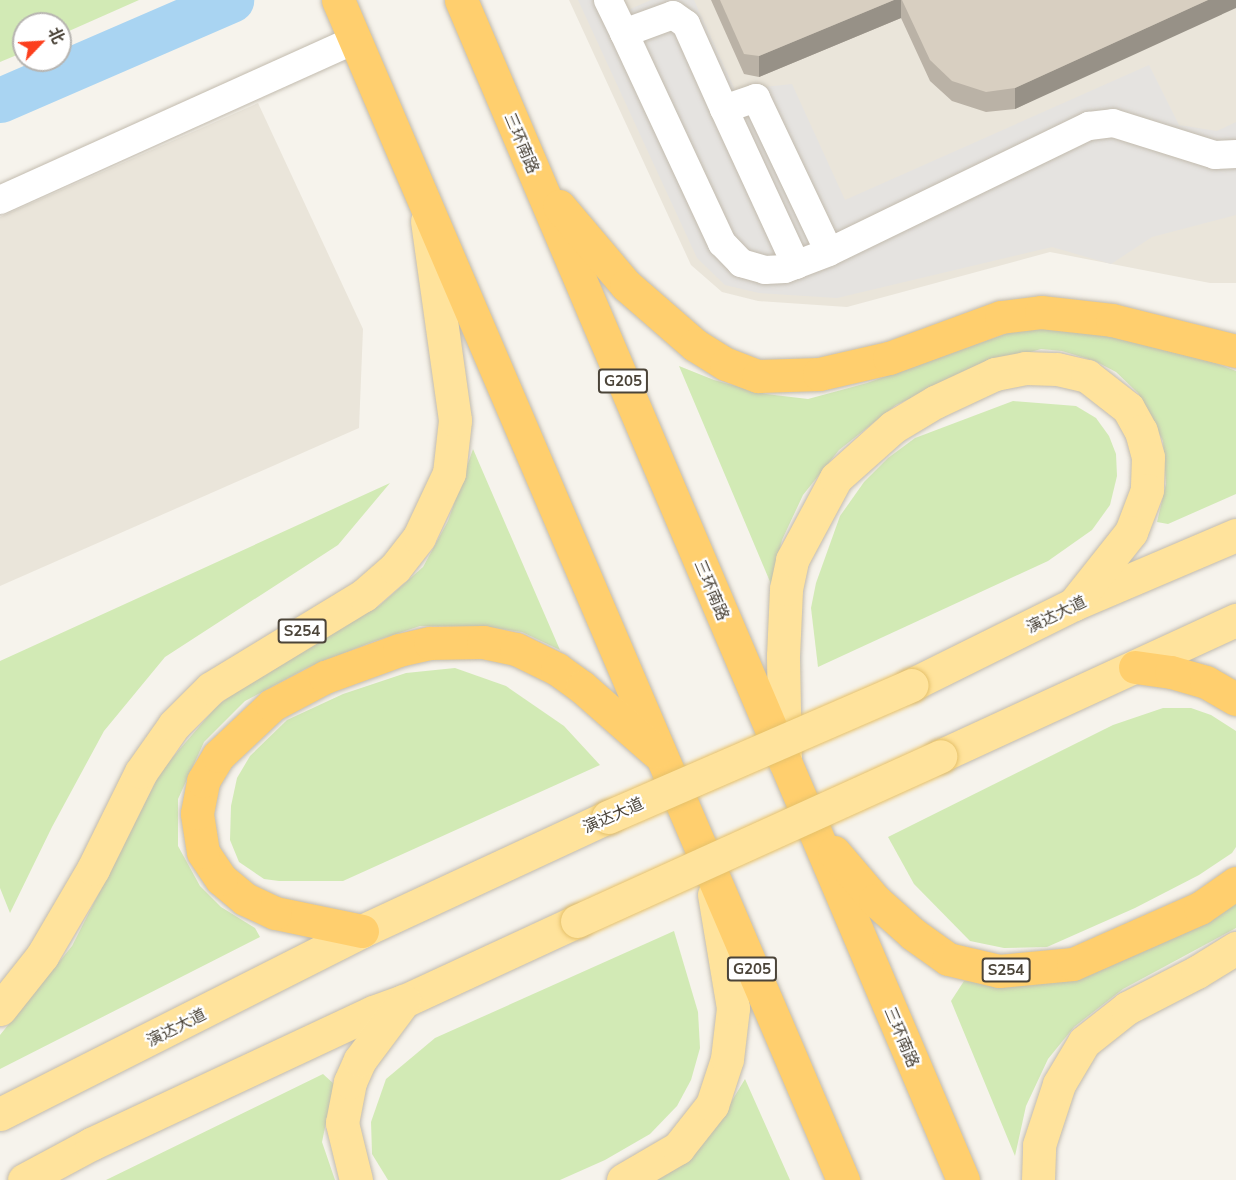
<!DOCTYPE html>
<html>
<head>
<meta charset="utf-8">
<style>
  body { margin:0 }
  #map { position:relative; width:1236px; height:1180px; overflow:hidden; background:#f6f3ec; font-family:Mulish,"Noto Sans SC",sans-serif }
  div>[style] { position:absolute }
  .residential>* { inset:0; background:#eae5da }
  .green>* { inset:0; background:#d2eab5 }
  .parking>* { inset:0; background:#e5e3e0 }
  .river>* { height:45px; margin:-22.5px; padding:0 22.5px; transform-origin:22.5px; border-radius:22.5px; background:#a9d4f2 }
  .roads { filter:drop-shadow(0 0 2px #c2bbae) drop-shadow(0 0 2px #c2bbae) }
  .minor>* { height:28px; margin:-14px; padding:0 14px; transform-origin:14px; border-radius:14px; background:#fff }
  .major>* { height:33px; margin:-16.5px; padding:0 16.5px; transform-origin:16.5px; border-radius:16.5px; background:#ffe39c }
  .highway>* { height:33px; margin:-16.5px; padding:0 16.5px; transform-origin:16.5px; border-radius:16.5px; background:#ffcf6e }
  .bridges { filter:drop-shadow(0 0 2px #e6c16a) drop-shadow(0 0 2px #e6c16a) }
  .major-bridge>* { height:33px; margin:-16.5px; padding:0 16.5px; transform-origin:16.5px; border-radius:16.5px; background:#ffe39c }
  .wall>* { inset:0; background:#bab2a6 }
  .shaded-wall>* { inset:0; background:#979187 }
  .building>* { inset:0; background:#d8cfc1 }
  span { translate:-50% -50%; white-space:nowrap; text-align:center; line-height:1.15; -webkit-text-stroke:4.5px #fff; paint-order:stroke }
  .shield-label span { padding:2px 4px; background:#fff; border:2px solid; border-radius:4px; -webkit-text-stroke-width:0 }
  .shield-label { font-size:15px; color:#4b4439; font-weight:700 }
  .street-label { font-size:16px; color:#4b4439 }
  .north { position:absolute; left:12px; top:12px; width:60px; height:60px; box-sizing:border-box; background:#fff; border:2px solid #b7b4b0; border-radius:50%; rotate:65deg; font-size:16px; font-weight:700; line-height:24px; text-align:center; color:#4b4439 }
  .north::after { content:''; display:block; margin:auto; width:21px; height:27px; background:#fc3f1d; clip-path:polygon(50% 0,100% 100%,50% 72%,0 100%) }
</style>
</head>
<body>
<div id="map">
  <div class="residential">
    <i style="clip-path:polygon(569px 0,1236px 0,1236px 283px,1210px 283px,1050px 252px,847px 307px,758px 301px,722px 292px,691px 265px)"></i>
    <i style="clip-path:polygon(258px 103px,363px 329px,359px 428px,0 586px,0 217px)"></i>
  </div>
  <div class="green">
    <i style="clip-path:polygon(0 0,139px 0,60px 35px,60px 24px,24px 24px,24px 52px,0 62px)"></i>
    <i style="clip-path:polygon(1056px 326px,1171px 346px,1236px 371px,1236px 494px,1168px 524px,1157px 522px,1166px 484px,1163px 441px,1138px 393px,1116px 372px,1095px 361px,1062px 351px,1041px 349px,973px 369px,896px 405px,839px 450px,803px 495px,782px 540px,771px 584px,679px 366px,714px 380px,766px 394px,808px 399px,867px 383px,1022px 328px)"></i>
    <i style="clip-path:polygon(1013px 401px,1076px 406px,1096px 418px,1109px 436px,1116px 454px,1117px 476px,1110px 505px,1092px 530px,1048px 561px,818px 667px,811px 608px,816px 583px,840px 516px,864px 482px,888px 458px,915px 438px)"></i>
    <i style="clip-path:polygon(473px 449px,560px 650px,522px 632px,481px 626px,420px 626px,372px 642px,307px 668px,245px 701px,204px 742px,178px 799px,178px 846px,200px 886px,221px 907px,255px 928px,260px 937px,0 1069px,0 1035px,72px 946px,161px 771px,216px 707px,263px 670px,379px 606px,423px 567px,448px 521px)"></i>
    <i style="clip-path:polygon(390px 483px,338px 545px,165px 657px,104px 731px,52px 827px,10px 913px,0 888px,0 661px)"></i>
    <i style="clip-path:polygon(455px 668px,506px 686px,564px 726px,600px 765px,343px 881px,279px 881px,264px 879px,239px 862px,230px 840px,231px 806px,237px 778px,250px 756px,287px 720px,343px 694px,406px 673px)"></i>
    <i style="clip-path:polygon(1163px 708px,1191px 708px,1211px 715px,1236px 731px,1236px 847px,1232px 853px,1199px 875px,1135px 908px,1047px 947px,1004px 948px,970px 941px,914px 884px,888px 837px,1113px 725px)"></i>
    <i style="clip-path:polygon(1236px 899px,1236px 928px,1123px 989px,1074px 1027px,1048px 1059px,1026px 1106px,1015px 1156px,951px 1001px,964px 981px,1018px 982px,1082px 971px,1132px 956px)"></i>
    <i style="clip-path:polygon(674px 931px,698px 1012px,700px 1048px,691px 1080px,677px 1106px,650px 1134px,605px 1160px,560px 1180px,388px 1180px,372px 1154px,371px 1122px,386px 1079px,435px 1038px)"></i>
    <i style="clip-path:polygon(323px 1074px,334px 1084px,322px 1142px,335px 1180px,106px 1180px)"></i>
    <i style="clip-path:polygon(745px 1079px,790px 1180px,648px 1180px,675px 1166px,715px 1129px)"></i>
  </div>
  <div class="parking">
    <i style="clip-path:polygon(578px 0,623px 0,628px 10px,651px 0,694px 0,735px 90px,792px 84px,845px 200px,1149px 65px,1179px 125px,1217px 131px,1236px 122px,1236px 215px,1152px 237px,1111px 264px,1052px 247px,837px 298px,759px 293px,725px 285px,697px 258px)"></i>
  </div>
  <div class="river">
    <i style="left:0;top:100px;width:252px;rotate:-23.4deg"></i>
  </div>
  <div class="roads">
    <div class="minor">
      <i style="left:608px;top:0;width:37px;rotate:64deg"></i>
      <i style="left:624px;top:33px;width:52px;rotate:-20.2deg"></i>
      <i style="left:673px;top:15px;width:16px;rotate:35deg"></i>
      <i style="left:686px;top:24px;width:93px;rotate:65.9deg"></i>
      <i style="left:724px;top:109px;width:34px;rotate:-19deg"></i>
      <i style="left:756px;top:98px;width:170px;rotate:64.6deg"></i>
      <i style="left:829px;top:252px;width:289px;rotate:-25.9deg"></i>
      <i style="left:1089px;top:126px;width:24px;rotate:-7deg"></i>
      <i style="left:1113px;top:123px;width:107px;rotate:17.4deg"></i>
      <i style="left:1215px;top:155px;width:21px;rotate:-3deg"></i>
      <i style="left:624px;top:33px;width:232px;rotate:65deg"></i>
      <i style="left:722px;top:243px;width:28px;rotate:46deg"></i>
      <i style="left:741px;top:263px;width:25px;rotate:16deg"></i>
      <i style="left:765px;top:270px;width:20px;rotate:-3deg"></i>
      <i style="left:785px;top:269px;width:47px;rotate:-21.1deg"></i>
      <i style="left:724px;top:109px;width:172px;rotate:65.2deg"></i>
      <i style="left:0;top:200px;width:389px;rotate:-24.3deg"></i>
    </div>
    <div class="major">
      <i style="left:911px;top:685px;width:182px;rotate:-26.4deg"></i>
      <i style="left:1074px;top:604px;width:176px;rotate:-23.1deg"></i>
      <i style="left:940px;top:756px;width:326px;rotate:-24.7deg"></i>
      <i style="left:785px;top:762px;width:106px;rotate:-91.1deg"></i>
      <i style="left:783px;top:656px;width:67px;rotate:-87.4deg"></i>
      <i style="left:786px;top:589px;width:30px;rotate:-78deg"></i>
      <i style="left:792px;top:560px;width:93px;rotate:-61.8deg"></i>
      <i style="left:836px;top:478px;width:76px;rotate:-41.8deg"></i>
      <i style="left:893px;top:427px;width:49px;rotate:-30.8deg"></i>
      <i style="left:935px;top:402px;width:66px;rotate:-25deg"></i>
      <i style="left:995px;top:374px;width:31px;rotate:-11deg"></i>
      <i style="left:1025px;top:368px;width:32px;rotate:2deg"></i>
      <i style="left:1057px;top:369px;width:31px;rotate:13deg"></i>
      <i style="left:1087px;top:376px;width:52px;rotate:38deg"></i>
      <i style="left:1128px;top:408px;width:26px;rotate:61deg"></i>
      <i style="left:1141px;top:431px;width:27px;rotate:75deg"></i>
      <i style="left:1148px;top:457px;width:33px;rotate:92deg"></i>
      <i style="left:1147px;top:490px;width:45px;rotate:110.9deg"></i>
      <i style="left:1131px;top:532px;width:92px;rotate:128.4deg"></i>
      <i style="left:0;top:1009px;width:68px;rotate:-51.6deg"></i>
      <i style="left:42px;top:956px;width:101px;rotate:-59.6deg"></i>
      <i style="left:93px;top:869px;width:108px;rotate:-63.7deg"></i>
      <i style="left:141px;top:772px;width:57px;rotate:-54.9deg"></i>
      <i style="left:174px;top:725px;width:52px;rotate:-45deg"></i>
      <i style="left:211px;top:688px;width:179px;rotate:-31.3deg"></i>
      <i style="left:364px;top:595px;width:41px;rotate:-41.1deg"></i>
      <i style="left:395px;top:568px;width:39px;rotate:-52deg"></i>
      <i style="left:419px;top:537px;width:71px;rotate:-64.9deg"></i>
      <i style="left:449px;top:473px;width:53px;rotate:-83.5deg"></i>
      <i style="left:455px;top:420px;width:201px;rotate:-98deg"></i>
      <i style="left:0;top:1114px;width:406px;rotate:-26.8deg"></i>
      <i style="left:362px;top:931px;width:271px;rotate:-24.9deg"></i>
      <i style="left:24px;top:1180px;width:76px;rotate:-28.2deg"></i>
      <i style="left:91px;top:1144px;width:311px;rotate:-25.1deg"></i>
      <i style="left:373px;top:1012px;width:33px;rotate:-20deg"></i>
      <i style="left:404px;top:1001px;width:191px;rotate:-24.8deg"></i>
      <i style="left:356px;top:1180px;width:59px;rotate:-103.8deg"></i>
      <i style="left:342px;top:1123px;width:42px;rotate:-79deg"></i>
      <i style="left:350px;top:1082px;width:24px;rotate:-66deg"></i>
      <i style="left:360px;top:1060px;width:74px;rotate:-53.3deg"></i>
      <i style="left:623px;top:1180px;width:64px;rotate:-30.2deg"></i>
      <i style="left:678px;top:1148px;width:55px;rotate:-51.7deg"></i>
      <i style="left:712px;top:1105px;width:48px;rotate:-71.9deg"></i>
      <i style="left:727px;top:1059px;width:51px;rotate:-83.3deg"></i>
      <i style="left:733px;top:1008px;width:115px;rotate:-99.5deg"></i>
      <i style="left:1038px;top:1180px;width:35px;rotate:-88deg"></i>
      <i style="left:1039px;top:1145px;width:64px;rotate:-71.8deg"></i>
      <i style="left:1059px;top:1084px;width:49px;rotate:-59.2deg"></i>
      <i style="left:1084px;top:1042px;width:55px;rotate:-38.3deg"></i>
      <i style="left:1127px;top:1008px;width:79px;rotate:-27.2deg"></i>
      <i style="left:1197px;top:972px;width:46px;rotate:-31.6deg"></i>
    </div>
    <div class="highway">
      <i style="left:338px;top:0;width:1284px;rotate:66.83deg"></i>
      <i style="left:461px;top:0;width:1282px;rotate:66.95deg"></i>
      <i style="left:559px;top:206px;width:104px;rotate:49.7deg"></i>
      <i style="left:626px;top:285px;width:91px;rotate:41deg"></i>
      <i style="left:695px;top:345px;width:36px;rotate:32deg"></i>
      <i style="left:726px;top:364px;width:34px;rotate:21deg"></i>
      <i style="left:758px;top:376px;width:61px;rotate:-1.9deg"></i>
      <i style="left:819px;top:374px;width:72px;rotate:-12.9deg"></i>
      <i style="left:889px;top:358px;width:119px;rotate:-20.1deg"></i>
      <i style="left:1001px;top:317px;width:40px;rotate:-7.1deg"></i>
      <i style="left:1041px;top:312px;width:71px;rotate:6.4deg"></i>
      <i style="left:1112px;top:320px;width:128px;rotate:14deg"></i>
      <i style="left:1135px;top:667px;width:36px;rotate:8deg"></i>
      <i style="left:1171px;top:672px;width:36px;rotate:16deg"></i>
      <i style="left:1206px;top:682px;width:34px;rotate:30deg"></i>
      <i style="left:834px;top:852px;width:63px;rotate:49.5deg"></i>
      <i style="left:875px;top:900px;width:51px;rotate:41.8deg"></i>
      <i style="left:913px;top:934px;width:43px;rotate:35.5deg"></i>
      <i style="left:948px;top:959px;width:52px;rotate:13.2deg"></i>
      <i style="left:999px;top:971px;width:74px;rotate:-5.4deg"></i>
      <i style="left:1073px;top:964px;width:139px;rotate:-23.8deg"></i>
      <i style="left:1200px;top:908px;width:44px;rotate:-34.8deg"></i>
      <i style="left:362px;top:931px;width:89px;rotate:-168.3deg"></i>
      <i style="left:275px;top:913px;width:33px;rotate:-155deg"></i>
      <i style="left:245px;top:899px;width:31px;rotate:-140deg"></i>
      <i style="left:221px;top:879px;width:32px;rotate:-124deg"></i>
      <i style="left:203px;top:852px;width:39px;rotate:-99deg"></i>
      <i style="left:197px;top:813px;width:33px;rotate:-79deg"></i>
      <i style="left:203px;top:781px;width:29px;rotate:-59deg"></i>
      <i style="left:218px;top:756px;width:74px;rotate:-43.4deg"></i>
      <i style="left:272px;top:705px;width:60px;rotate:-27.8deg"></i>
      <i style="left:325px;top:677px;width:79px;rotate:-20deg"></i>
      <i style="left:399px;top:650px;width:32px;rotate:-13deg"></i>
      <i style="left:430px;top:643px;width:53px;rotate:-1.1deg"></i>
      <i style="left:483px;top:642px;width:34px;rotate:12deg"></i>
      <i style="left:516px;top:649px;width:46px;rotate:26deg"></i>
      <i style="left:557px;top:669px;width:31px;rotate:36deg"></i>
      <i style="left:582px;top:687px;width:98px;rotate:41.3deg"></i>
    </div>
  </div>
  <div class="bridges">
    <div class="major-bridge">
      <i style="left:608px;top:817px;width:331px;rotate:-23.5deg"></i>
      <i style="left:577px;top:921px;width:399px;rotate:-24.4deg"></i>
    </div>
  </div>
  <div class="wall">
    <i style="clip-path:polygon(711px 0,1236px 0,1015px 109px,986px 112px,952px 101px,930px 81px,901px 18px,759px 77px,744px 74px)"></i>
  </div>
  <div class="shaded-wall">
    <i style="clip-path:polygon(894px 0,901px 0,901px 18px,759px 77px,759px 56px)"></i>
    <i style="clip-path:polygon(1208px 0,1236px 0,1236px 8px,1015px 109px,1015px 88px)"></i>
  </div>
  <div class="building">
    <i style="clip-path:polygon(720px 0,894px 0,759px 56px,744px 54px)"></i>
    <i style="clip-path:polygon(902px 0,1208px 0,1015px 88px,986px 92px,952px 81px,930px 60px)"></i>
  </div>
  <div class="shield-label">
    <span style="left:623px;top:381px">G205</span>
    <span style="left:302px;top:631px">S254</span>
    <span style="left:752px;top:969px">G205</span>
    <span style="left:1006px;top:970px">S254</span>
  </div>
  <div class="street-label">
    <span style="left:522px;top:143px;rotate:67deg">三环南路</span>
    <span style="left:712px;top:590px;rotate:67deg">三环南路</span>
    <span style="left:1056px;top:614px;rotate:-26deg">演达大道</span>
    <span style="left:613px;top:815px;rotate:-24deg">演达大道</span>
    <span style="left:176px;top:1027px;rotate:-27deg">演达大道</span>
    <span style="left:902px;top:1037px;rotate:67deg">三环南路</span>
  </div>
  <div class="north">北</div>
</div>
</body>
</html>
